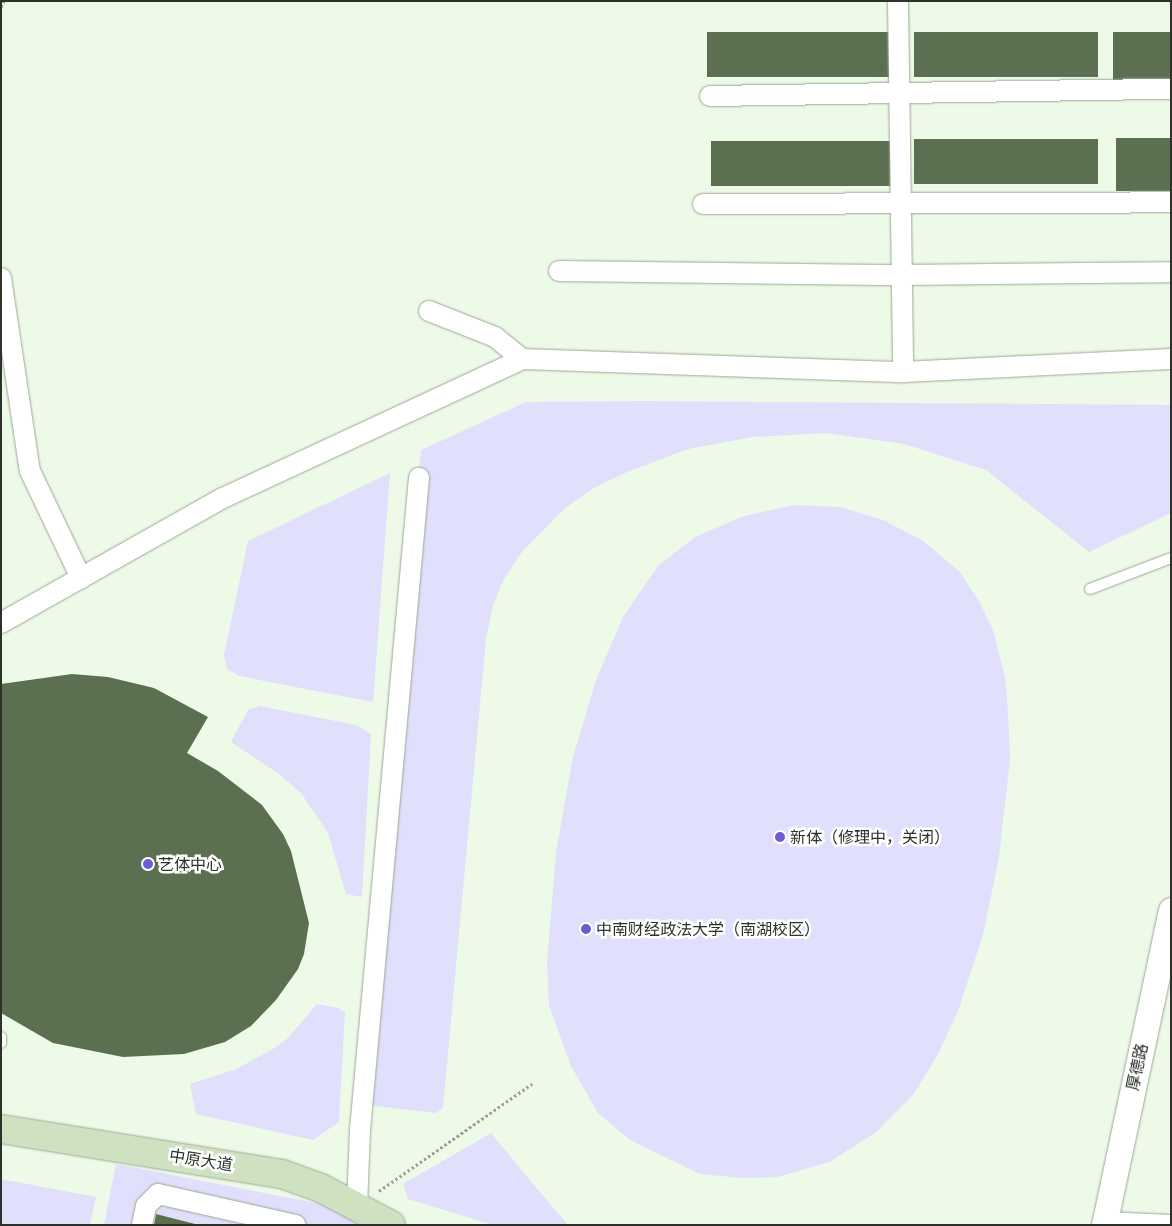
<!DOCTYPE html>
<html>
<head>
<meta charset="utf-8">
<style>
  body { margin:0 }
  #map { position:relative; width:1172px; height:1226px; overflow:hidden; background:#eefae8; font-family:"Exo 2","Noto Sans SC",sans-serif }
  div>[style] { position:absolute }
  .green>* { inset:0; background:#e0dffc }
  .building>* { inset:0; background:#5b7051; transform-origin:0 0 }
  .path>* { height:3px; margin-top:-1.5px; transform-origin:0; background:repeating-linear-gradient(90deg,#99a295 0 2.5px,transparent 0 5px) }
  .roads { filter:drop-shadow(0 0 1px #9ca796) drop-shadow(0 0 1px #9ca796) }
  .service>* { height:10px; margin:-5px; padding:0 5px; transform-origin:5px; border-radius:5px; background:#fff }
  .minor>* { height:20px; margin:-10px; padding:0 10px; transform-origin:10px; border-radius:10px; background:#fff }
  .tertiary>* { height:25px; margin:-12.5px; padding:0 12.5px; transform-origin:12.5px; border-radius:12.5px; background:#fff }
  .secondary>* { height:28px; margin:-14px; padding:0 14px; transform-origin:14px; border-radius:14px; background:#cee2c1 }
  .dots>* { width:14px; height:14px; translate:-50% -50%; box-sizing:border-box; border:2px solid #fff; border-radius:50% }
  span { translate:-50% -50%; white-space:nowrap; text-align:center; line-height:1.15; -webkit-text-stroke:5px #fff; paint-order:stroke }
  .poi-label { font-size:16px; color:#2d312a }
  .left { translate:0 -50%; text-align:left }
  .street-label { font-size:16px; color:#2d312a }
  .frame { position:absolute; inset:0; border:2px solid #2d312a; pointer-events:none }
</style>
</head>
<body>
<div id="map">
  <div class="green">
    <i style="clip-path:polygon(642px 401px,1171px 405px,1171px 513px,1089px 552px,986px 470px,904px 444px,826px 433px,753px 437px,688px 449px,627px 472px,594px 488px,564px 509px,521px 553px,504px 579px,493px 605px,486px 639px,443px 1108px,436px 1113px,367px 1105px,421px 450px,526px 402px)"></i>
    <i style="clip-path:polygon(390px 473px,373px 702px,239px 676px,227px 669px,224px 655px,248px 541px)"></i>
    <i style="clip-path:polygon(794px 505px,840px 507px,883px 520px,922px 540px,960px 572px,980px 603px,993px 630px,1005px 677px,1008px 711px,1010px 760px,999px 857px,983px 935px,958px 1011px,938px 1054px,913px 1095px,875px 1133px,829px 1162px,778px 1177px,742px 1178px,700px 1174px,630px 1140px,598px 1113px,571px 1066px,549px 1005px,547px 963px,556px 852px,573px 757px,596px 680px,623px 617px,658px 566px,695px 537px,744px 516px)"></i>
    <i style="clip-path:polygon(260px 706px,356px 725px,371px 734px,362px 897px,346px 894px,328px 833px,301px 793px,279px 774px,231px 742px,248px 710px)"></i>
    <i style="clip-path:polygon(317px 1004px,338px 1008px,345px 1012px,339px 1122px,313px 1140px,196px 1114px,190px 1084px,236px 1069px,273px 1049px,287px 1039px)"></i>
    <i style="clip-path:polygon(491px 1133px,533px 1184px,568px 1225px,493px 1225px,408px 1199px,403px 1184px)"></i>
    <i style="clip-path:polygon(116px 1164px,321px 1204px,337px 1210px,358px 1225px,104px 1225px)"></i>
    <i style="clip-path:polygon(1px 1179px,96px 1197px,90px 1225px,1px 1225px)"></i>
  </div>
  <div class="building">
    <i style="left:891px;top:32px;width:45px;height:184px;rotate:90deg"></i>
    <i style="left:1098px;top:32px;width:45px;height:184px;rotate:90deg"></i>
    <i style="left:1171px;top:32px;width:53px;height:58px;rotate:90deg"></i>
    <i style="left:1171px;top:138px;width:53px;height:55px;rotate:90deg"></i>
    <i style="left:1098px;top:139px;width:45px;height:184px;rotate:90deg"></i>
    <i style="left:894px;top:141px;width:45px;height:183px;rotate:90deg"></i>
    <i style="clip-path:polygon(72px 674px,108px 677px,154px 688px,208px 717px,187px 753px,218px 771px,262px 805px,283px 834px,291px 851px,309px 923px,304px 954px,298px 969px,276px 1000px,251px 1026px,225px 1042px,184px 1054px,123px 1057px,53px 1043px,1px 1013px,1px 684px)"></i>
    <i style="clip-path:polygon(156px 1214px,195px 1224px,195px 1225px,154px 1225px)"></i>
  </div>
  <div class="path">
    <i style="left:1px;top:7px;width:7px;rotate:-63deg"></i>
    <i style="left:379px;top:1191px;width:187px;rotate:-35deg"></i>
  </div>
  <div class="roads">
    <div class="service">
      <i style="left:1090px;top:589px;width:87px;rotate:-20.9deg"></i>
      <i style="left:1px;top:1037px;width:6px;rotate:90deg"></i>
    </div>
    <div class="minor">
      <i style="left:898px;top:1px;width:371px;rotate:89.2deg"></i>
      <i style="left:710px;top:96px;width:461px;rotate:-0.9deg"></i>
      <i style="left:703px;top:204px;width:468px;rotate:-0.2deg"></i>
      <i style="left:559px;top:271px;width:343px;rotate:0.7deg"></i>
      <i style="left:902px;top:275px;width:269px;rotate:-0.6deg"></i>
      <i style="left:1px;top:278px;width:195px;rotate:81.5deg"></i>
      <i style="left:30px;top:471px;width:119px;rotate:64.5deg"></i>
      <i style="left:429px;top:311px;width:71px;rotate:21.5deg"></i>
      <i style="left:495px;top:337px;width:35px;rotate:39deg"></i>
      <i style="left:1px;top:623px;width:255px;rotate:-29.4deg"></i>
      <i style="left:223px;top:498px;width:330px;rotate:-24.9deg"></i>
      <i style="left:522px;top:359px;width:381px;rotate:2deg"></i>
      <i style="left:903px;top:372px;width:268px;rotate:-2.8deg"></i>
      <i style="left:357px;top:1207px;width:77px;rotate:-87.8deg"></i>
      <i style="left:360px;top:1130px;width:655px;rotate:-84.83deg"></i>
      <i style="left:1105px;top:1222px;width:66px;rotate:2.6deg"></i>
      <i style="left:142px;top:1225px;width:19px;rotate:-78deg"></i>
      <i style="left:146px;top:1206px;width:17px;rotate:-45deg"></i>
      <i style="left:158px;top:1194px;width:141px;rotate:12.7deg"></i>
    </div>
    <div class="tertiary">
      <i style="left:1104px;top:1225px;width:322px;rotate:-78deg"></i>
    </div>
    <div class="secondary">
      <i style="left:1px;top:1129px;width:285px;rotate:9.1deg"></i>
      <i style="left:282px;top:1174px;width:41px;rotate:19.7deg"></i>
      <i style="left:321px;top:1188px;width:79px;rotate:27.9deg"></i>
    </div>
  </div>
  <div class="dots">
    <i style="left:780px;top:837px;background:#705ad4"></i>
    <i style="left:148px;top:864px;background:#705ad4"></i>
    <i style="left:586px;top:929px;background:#705ad4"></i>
  </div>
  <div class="poi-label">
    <span class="left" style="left:790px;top:837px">新体（修理中，关闭）</span>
    <span class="left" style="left:158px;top:864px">艺体中心</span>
    <span class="left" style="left:596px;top:929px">中南财经政法大学（南湖校区）</span>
  </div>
  <div class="street-label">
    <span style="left:1137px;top:1067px;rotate:-78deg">厚德路</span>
    <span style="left:201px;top:1160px;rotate:9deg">中原大道</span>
  </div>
  <div class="frame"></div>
</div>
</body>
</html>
